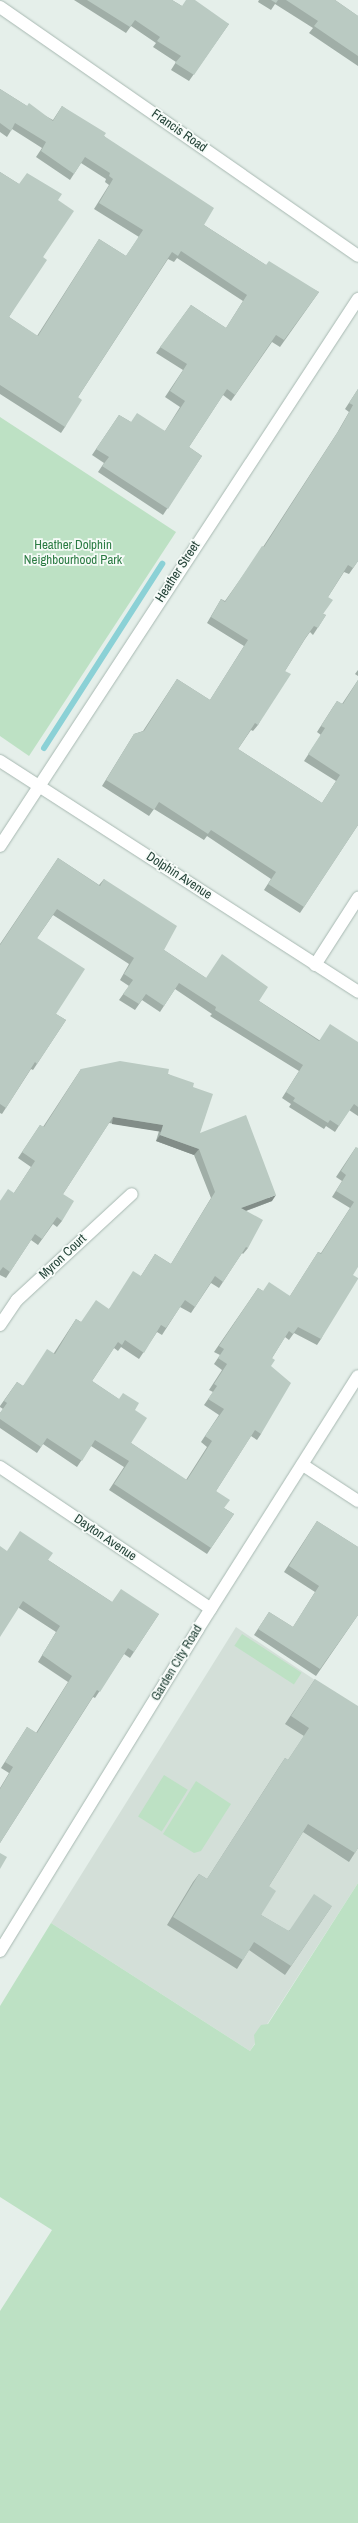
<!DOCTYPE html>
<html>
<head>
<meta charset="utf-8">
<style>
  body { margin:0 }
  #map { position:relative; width:358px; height:2523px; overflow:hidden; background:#e5efea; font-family:"Archivo Narrow",sans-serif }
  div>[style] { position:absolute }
  .built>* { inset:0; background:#d3dfd8 }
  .green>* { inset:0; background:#bde1c4; transform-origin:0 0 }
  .stream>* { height:6px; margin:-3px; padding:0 3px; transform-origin:3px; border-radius:3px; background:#8bd1d6 }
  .roads { filter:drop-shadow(0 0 1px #a7b8b1) drop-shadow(0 0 1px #a7b8b1) }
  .minor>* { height:12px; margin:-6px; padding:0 6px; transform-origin:6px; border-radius:6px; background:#fff }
  .tertiary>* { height:12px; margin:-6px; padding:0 6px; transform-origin:6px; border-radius:6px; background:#fff }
  .wall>* { inset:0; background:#a0aea7 }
  .shaded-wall>* { inset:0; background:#828d88; transform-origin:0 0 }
  .building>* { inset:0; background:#bacac2 }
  span { translate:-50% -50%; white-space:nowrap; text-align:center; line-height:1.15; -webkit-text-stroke:3.5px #f6fbf8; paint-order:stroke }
  .street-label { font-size:13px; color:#234237 }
  .park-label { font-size:13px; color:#2b7b43 }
</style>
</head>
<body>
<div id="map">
  <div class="built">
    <i style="clip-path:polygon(236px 1627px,358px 1709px,358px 1883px,250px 2051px,51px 1923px)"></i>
  </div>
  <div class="green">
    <i style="clip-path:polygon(0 417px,176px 532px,29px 756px,0 736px)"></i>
    <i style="left:242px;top:1634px;width:71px;height:14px;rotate:33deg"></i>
    <i style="left:164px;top:1775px;width:28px;height:49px;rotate:32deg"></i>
    <i style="clip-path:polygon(196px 1781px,231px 1804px,201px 1851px,194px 1853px,163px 1834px)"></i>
    <i style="clip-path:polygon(358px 1883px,358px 2523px,0 2523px,0 2311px,52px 2230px,0 2197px,0 2006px,51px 1923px,250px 2051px,255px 2044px,254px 2035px,261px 2025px,268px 2024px)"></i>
  </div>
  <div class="stream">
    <i style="left:44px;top:748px;width:219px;rotate:-57.3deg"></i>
  </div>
  <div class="roads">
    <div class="minor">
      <i style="left:0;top:761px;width:426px;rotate:32.8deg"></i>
      <i style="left:0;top:846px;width:654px;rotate:-56.8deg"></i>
      <i style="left:315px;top:965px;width:80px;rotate:-57.3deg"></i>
      <i style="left:0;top:1325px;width:30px;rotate:-56deg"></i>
      <i style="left:17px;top:1300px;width:156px;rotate:-42.7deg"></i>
      <i style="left:303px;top:1465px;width:66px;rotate:33.2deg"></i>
      <i style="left:0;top:1467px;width:254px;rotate:33.9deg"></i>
    </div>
    <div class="tertiary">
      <i style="left:0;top:7px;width:436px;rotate:34.8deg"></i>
      <i style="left:0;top:1951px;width:378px;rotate:-58.4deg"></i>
      <i style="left:198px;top:1629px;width:299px;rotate:-57.7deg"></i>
    </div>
  </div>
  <div class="wall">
    <i style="clip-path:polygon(74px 0,172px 0,182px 6px,229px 24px,189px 81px,171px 70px,176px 62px,153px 47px,156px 43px,131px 26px,126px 33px)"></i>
    <i style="clip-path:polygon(259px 0,335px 0,358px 16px,358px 66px,309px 33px,313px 28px,275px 4px,271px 10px,258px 2px)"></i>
    <i style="clip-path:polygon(0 89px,27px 106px,53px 120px,62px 106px,104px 136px,204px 225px,266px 265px,319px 292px,280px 347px,272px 342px,231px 401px,223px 395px,189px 447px,202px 456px,163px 515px,98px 472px,104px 463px,92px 455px,119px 415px,131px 422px,165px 431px,180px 407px,165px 397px,183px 370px,156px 353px,191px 305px,226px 328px,243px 301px,177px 258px,174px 262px,168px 259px,78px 397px,65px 427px,61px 433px,0 394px,0 172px,19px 184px,58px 200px,43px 257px,9px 317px,37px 336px,99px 239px,126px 256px,139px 237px,94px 209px,109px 185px,105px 182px,106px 179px,81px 163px,70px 180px,36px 157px,42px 148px,12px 129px,7px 137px,0 132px)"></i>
    <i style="clip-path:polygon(358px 389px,358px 561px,349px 574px,344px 572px,328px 597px,323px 614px,326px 615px,313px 635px,310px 632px,305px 639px,285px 671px,258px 725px,253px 731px,251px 730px,238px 749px,322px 803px,336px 781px,304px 761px,321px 735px,317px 732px,333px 707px,337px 701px,342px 704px,358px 680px,358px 825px,300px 913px,264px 890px,271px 879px,207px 836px,204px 840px,154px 809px,149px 816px,102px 786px,134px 734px,143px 731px,177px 679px,210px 700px,244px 646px,207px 623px,221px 599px,225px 601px,263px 547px,337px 433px,349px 412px,345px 409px)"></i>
    <i style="clip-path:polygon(358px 670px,358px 676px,355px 674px)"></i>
    <i style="clip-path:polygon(58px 858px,99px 885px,104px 879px,164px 950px,206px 978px,259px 1001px,319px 1040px,358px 1042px,358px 1116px,349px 1110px,335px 1132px,326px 1126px,324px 1129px,289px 1107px,291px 1104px,282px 1098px,299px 1071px,210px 1016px,212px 1014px,175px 989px,160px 1012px,142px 1000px,135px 1010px,119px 1000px,129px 986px,120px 980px,129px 964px,53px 915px,37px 938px,56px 1014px,66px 1020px,33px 1070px,31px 1069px,2px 1114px,0 1113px,0 944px)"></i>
    <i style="clip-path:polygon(81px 1069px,168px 1074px,193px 1087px,200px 1133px,272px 1201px,246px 1211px,248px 1248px,243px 1254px,242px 1253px,219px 1288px,211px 1283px,191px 1313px,180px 1307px,162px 1335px,157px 1332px,139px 1359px,121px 1347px,118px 1351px,114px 1348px,92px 1381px,135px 1410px,131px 1443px,186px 1480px,207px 1447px,201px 1442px,219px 1415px,204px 1405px,213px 1392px,209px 1390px,222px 1370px,214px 1364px,220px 1355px,214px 1352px,258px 1288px,263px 1291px,290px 1296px,318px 1252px,321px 1253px,350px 1208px,332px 1197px,342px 1181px,336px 1177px,356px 1147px,353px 1275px,321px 1339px,317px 1345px,294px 1333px,289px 1340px,285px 1337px,272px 1358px,261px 1434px,257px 1440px,251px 1436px,216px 1491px,224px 1508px,234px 1514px,207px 1554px,109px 1490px,124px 1467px,91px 1446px,77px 1467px,43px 1444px,37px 1453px,0 1428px,0 1413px,3px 1409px,0 1407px,0 1406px,17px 1382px,23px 1386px,54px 1353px,76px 1319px,81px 1322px,109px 1309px,141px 1276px,155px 1254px,171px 1264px,211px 1198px,194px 1155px,156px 1141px,159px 1131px,109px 1123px,63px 1194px,62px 1221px,57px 1227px,53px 1224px,38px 1245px,31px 1240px,6px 1278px,0 1275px,0 1201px,14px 1193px,31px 1167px,18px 1158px,40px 1125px,43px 1127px)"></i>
    <i style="clip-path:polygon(317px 1521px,358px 1547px,358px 1615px,316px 1676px,254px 1635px,269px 1612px,293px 1627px,315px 1592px,284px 1572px)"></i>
    <i style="clip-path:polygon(7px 1551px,48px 1560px,112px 1602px,159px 1614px,130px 1658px,124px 1654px,95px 1698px,93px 1697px,0 1843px,0 1788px,9px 1773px,1px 1768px,27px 1727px,36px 1733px,68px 1682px,38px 1662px,56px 1632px,19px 1608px)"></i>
    <i style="clip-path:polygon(315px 1679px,358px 1848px,349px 1862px,303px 1832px,269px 1886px,261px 1915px,288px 1931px,332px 1906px,285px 1975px,249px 1950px,237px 1969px,167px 1925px,193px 1882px,199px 1874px,207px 1879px,279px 1767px,285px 1758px,288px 1760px,304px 1736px,285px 1724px)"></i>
  </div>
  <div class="shaded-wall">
    <i style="left:113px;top:1117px;width:51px;height:7px;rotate:9deg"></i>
    <i style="clip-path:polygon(160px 1135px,199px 1149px,194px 1155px,156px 1141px)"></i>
    <i style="clip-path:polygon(276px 1195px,272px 1201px,237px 1214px,241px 1208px)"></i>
  </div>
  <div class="building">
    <i style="clip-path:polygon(87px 0,172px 0,182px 6px,186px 0,195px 0,229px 24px,194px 75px,175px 63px,181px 56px,157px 41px,160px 37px,135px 20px,130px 27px)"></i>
    <i style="clip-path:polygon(271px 0,278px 0,276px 3px)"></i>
    <i style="clip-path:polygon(286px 0,335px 0,358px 16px,358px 56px,314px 26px,318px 21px)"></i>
    <i style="clip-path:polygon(0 89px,27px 106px,29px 103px,53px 121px,62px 106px,106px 133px,104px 136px,214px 208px,204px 225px,266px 265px,269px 261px,319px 292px,284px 340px,276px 335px,235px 395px,227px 389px,189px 447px,202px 456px,168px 509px,102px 466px,109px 457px,96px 449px,119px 415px,131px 422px,137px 413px,165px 431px,185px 401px,170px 391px,187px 364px,160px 347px,191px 305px,226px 328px,247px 295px,181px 251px,178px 256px,172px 252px,78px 397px,82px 400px,65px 427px,0 385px,0 172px,19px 184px,27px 173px,62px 194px,58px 200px,74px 211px,43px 257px,47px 260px,9px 317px,38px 336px,99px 239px,126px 256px,143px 230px,99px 203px,113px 179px,109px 176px,110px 173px,85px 157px,74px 174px,41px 151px,46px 142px,15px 123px,11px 131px,0 123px)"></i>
    <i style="clip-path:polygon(358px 389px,358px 561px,353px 568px,348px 565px,328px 597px,333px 600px,323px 614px,326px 615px,318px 628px,314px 626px,306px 637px,285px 671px,291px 674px,258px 725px,255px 723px,238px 749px,322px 803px,340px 775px,308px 754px,325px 728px,321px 726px,337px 701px,343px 704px,358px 680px,358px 825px,304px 907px,268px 884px,276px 872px,211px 830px,208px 834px,159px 802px,154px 810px,106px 780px,134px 734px,144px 731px,177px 679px,210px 700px,248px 640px,211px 617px,221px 599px,225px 602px,262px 546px,264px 547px,341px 427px,353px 405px,349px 403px)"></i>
    <i style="clip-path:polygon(58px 858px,100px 886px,104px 879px,177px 926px,164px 950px,206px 978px,222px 954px,268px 987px,259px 1001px,319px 1041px,330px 1024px,358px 1042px,358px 1107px,354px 1104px,339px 1126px,330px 1120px,328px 1123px,293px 1101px,295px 1098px,286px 1092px,303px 1065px,215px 1010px,216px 1007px,179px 983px,164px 1006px,146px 994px,139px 1004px,123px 994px,133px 980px,124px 974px,134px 958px,57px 909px,37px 938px,85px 969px,56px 1014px,66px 1020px,37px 1064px,35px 1062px,6px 1108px,0 1104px,0 945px)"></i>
    <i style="clip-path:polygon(120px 1061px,169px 1069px,168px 1074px,194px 1083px,193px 1087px,213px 1094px,200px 1133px,246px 1115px,276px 1195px,241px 1208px,263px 1220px,248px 1248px,246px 1247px,223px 1282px,215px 1276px,195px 1307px,185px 1300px,166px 1328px,161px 1325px,144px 1353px,125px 1340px,122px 1345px,118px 1342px,92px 1381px,119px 1399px,123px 1393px,139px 1403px,135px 1410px,147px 1418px,131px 1443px,187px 1480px,212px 1441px,205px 1436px,224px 1409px,208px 1399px,217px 1386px,214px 1384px,227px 1364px,218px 1358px,224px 1349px,219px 1346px,258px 1288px,263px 1291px,269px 1282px,290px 1296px,318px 1252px,321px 1254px,354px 1202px,336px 1191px,346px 1175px,341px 1171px,356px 1147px,358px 1148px,358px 1267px,353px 1275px,358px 1278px,358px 1279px,321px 1339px,298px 1327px,293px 1334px,289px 1331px,272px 1358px,275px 1360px,271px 1366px,291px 1383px,261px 1434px,255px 1430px,216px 1491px,230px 1500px,224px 1508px,234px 1514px,211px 1548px,114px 1484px,129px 1461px,95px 1440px,82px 1461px,47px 1438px,41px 1447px,0 1419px,0 1413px,7px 1403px,4px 1401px,17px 1382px,23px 1386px,47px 1349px,55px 1354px,76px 1319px,81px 1322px,96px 1300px,109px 1309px,133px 1271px,141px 1276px,155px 1254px,171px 1264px,215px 1192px,199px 1149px,160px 1135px,163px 1125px,113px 1117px,63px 1194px,74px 1201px,62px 1221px,57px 1217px,42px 1239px,35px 1234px,10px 1272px,3px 1267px,0 1271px,0 1201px,8px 1189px,14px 1193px,35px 1161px,22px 1152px,40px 1125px,44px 1127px,81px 1069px)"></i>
    <i style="clip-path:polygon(317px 1521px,358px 1547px,358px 1615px,320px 1669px,258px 1629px,269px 1612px,293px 1627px,319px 1586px,289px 1566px)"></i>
    <i style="clip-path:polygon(20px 1531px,53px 1553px,48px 1560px,112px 1602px,121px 1589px,159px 1614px,134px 1652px,128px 1648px,100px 1692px,97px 1690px,0 1843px,0 1789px,13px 1767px,5px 1762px,27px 1727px,37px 1733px,72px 1676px,42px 1655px,60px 1626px,23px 1601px,0 1637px,0 1546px,7px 1551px)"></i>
    <i style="clip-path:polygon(315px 1679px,358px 1706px,358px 1848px,355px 1853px,308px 1824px,269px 1886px,276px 1891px,261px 1915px,289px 1931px,314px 1894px,332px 1906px,291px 1966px,254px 1942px,243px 1960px,173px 1917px,199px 1874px,207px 1879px,285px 1758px,288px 1760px,309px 1728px,291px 1716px)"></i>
    <i style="clip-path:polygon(0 1853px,7px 1857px,0 1869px)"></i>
  </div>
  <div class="street-label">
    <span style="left:179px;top:131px;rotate:35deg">Francis Road</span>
    <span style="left:178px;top:572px;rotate:-57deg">Heather Street</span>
    <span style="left:179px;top:876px;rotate:33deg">Dolphin Avenue</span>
    <span style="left:63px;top:1257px;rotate:-43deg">Myron Court</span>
    <span style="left:105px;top:1538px;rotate:34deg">Dayton Avenue</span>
    <span style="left:177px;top:1663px;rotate:-59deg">Garden City Road</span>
  </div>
  <div class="park-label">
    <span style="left:73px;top:553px">Heather Dolphin<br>Neighbourhood Park</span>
  </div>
</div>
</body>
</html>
